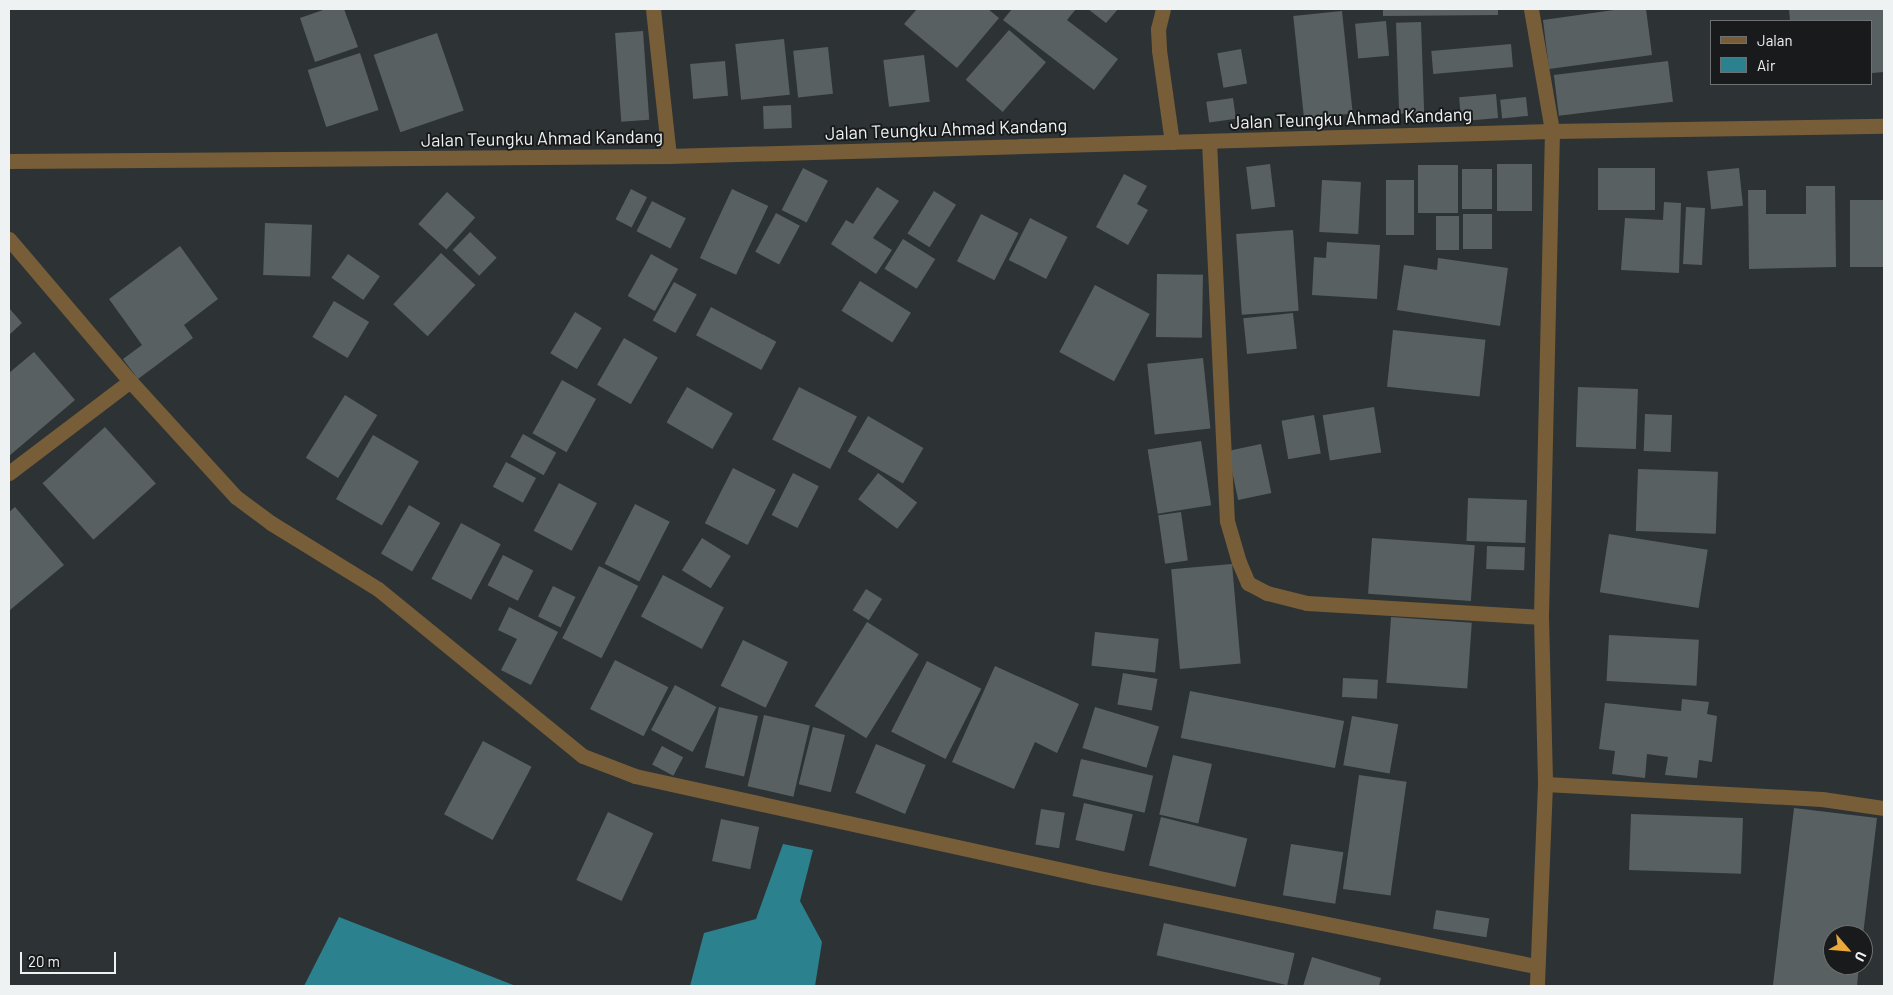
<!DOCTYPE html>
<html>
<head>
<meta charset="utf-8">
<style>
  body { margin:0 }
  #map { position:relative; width:1893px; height:995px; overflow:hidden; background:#2d3334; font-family:Barlow,sans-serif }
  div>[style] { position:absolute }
  .water>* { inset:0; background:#2b818d }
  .building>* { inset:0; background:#596061; transform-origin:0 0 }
  .minor>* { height:15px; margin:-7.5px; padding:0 7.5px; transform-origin:7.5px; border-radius:7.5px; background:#785e38 }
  span { translate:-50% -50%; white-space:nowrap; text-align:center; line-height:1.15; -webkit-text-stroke:4px #181a1b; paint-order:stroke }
  .street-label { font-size:18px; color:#eef2f2 }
  .frame { position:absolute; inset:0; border:10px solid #eef2f2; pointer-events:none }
  .legend { position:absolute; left:1710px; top:20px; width:162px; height:65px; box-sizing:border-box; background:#181a1b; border:1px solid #6e7071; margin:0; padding:6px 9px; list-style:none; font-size:15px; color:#eef2f2 }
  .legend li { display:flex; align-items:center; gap:10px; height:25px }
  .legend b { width:25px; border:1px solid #6e7071 }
  .north { position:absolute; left:1823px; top:925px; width:50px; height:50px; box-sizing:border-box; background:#181a1b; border:1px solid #6e7071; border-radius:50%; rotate:117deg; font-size:14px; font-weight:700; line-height:20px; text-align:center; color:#eef2f2 }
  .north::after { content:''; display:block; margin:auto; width:18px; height:22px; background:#eba939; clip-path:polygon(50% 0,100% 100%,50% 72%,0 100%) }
  .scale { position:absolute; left:20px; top:952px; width:96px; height:22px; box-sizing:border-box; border:2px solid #eef2f2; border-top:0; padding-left:6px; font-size:15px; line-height:18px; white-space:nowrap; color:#eef2f2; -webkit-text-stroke:4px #181a1b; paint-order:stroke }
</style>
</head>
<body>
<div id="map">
  <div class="water">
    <i style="clip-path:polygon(783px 844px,813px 850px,800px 901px,822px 942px,815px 986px,690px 986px,704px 933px,756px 919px)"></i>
    <i style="clip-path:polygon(339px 917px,452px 961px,516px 986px,304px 986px)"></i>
  </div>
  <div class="building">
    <i style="clip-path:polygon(326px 9px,344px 9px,358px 47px,315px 62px,300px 18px)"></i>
    <i style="clip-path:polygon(917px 9px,988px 9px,999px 18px,957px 68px,904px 24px)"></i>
    <i style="clip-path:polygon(1012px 9px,1076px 9px,1067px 20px,1118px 59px,1094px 90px,1003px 20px)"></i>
    <i style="clip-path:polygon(1088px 9px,1118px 9px,1106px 23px)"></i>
    <i style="clip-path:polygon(1383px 9px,1498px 9px,1498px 15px,1383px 16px)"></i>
    <i style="clip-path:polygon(1621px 9px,1646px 9px,1652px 55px,1549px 69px,1543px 20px)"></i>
    <i style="clip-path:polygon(1789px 9px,1884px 9px,1884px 72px,1872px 73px,1872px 21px,1790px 21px)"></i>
    <i style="left:1342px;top:11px;width:103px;height:49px;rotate:84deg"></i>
    <i style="left:1386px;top:21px;width:35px;height:31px;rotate:85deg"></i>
    <i style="left:1421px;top:22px;width:91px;height:25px;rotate:88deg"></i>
    <i style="left:1009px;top:30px;width:49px;height:66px;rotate:41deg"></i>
    <i style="left:643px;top:31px;width:89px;height:28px;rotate:86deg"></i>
    <i style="left:437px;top:33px;width:82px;height:67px;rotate:71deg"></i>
    <i style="left:784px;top:39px;width:56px;height:49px;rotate:84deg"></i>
    <i style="left:1511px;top:44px;width:23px;height:80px;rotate:85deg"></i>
    <i style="left:828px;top:47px;width:47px;height:35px;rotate:84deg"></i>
    <i style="left:1241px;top:49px;width:35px;height:24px;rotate:80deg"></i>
    <i style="left:360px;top:53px;width:60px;height:55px;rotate:72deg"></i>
    <i style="left:924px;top:55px;width:47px;height:41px;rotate:83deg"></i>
    <i style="left:725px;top:61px;width:35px;height:35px;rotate:85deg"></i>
    <i style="left:1668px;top:61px;width:41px;height:115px;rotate:83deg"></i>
    <i style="left:1496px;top:94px;width:24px;height:37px;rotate:85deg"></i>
    <i style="left:1526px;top:97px;width:19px;height:26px;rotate:84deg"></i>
    <i style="left:1233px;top:98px;width:21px;height:27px;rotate:82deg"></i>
    <i style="left:791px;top:105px;width:23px;height:28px;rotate:88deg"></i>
    <i style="left:1270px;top:164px;width:43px;height:24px;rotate:83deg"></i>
    <i style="left:1497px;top:164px;width:35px;height:47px"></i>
    <i style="left:1418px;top:165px;width:40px;height:48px"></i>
    <i style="left:803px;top:168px;width:28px;height:47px;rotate:27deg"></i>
    <i style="left:1598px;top:168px;width:57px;height:42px"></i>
    <i style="left:1739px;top:168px;width:38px;height:32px;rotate:84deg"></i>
    <i style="left:1462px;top:169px;width:30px;height:40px"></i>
    <i style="clip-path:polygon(1124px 174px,1147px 186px,1137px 204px,1148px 210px,1128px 245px,1096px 227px)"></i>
    <i style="left:1322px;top:180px;width:39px;height:52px;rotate:3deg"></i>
    <i style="left:1386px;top:180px;width:28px;height:55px"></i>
    <i style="clip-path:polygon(1806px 186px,1835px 186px,1836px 267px,1749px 269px,1748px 190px,1766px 190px,1766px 214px,1806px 214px)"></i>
    <i style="clip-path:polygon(877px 187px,899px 201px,873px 238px,892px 250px,876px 274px,831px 244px,846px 220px,853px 224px)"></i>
    <i style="left:631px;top:189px;width:18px;height:34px;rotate:27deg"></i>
    <i style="left:732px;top:189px;width:40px;height:76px;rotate:25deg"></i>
    <i style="left:934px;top:191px;width:26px;height:50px;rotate:32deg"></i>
    <i style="left:447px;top:192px;width:38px;height:43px;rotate:42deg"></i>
    <i style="left:1884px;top:200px;width:67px;height:34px;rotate:90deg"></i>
    <i style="left:652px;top:201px;width:38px;height:34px;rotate:27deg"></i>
    <i style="clip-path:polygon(1664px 202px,1681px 203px,1679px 273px,1621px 270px,1625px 218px,1663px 220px)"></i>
    <i style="left:1686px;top:207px;width:19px;height:57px;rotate:3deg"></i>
    <i style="left:776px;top:213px;width:27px;height:44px;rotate:28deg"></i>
    <i style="left:981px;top:214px;width:42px;height:53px;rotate:27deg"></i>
    <i style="left:1463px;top:214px;width:29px;height:35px"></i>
    <i style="left:1436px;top:216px;width:23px;height:34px"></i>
    <i style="left:1030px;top:218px;width:42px;height:47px;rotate:27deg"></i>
    <i style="left:265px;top:223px;width:47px;height:52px;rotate:2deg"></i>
    <i style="left:1293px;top:230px;width:81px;height:57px;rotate:86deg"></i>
    <i style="left:470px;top:232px;width:37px;height:25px;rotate:44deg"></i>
    <i style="left:903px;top:239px;width:38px;height:35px;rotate:32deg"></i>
    <i style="clip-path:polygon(1327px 242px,1380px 245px,1377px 299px,1312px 295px,1314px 257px,1326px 258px)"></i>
    <i style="clip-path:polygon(180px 246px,218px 299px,184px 325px,193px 338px,138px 379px,123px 359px,142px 345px,109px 299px)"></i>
    <i style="left:441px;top:253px;width:47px;height:70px;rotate:43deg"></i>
    <i style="left:348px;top:254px;width:39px;height:29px;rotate:35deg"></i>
    <i style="left:651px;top:254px;width:31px;height:48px;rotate:29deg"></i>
    <i style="clip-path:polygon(1438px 258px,1508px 268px,1500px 326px,1397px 310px,1404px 265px,1437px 270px)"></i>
    <i style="left:1157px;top:274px;width:46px;height:63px;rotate:1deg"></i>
    <i style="left:860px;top:281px;width:60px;height:35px;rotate:32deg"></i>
    <i style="left:674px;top:282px;width:26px;height:44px;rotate:29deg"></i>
    <i style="left:1095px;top:285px;width:62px;height:76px;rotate:28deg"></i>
    <i style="left:334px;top:301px;width:41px;height:42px;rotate:31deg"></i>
    <i style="left:711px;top:307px;width:74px;height:32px;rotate:28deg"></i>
    <i style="clip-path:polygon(9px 308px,22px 323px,9px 335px)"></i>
    <i style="left:575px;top:312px;width:31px;height:48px;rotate:31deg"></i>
    <i style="left:1293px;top:313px;width:36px;height:50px;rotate:84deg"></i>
    <i style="left:1393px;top:330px;width:93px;height:57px;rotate:6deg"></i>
    <i style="left:624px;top:338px;width:39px;height:54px;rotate:30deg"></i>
    <i style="clip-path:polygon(34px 352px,75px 400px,9px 456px,9px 373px)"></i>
    <i style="left:1203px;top:358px;width:71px;height:56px;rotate:84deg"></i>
    <i style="left:562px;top:380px;width:39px;height:61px;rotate:29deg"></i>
    <i style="left:687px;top:387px;width:53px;height:41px;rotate:30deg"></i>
    <i style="left:799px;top:387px;width:65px;height:59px;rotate:27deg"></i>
    <i style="left:1578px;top:387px;width:60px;height:60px;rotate:2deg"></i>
    <i style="left:345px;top:395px;width:38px;height:74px;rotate:32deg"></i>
    <i style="left:1374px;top:407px;width:46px;height:52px;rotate:81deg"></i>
    <i style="left:1645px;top:414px;width:27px;height:37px;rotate:2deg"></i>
    <i style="left:1314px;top:415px;width:39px;height:33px;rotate:80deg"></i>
    <i style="left:868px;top:416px;width:64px;height:41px;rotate:30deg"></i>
    <i style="left:105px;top:427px;width:76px;height:84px;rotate:48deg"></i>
    <i style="left:523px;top:434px;width:38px;height:26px;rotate:29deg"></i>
    <i style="left:373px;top:435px;width:53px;height:74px;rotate:30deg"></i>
    <i style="left:1201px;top:441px;width:65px;height:54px;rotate:81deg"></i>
    <i style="left:1261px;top:444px;width:50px;height:34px;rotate:78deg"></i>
    <i style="left:506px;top:462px;width:34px;height:28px;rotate:28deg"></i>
    <i style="left:733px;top:468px;width:48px;height:62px;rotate:27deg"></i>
    <i style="left:1638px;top:469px;width:80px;height:62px;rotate:2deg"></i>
    <i style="left:793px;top:473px;width:29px;height:47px;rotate:27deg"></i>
    <i style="left:878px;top:473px;width:49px;height:33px;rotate:37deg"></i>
    <i style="left:559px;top:483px;width:43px;height:54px;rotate:28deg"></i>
    <i style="left:1468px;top:498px;width:59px;height:43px;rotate:2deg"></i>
    <i style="left:635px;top:504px;width:39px;height:67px;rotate:27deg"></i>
    <i style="left:409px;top:505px;width:36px;height:56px;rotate:30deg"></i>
    <i style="clip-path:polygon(15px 507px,64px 565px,10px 610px,9px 512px)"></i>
    <i style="left:1181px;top:512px;width:49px;height:23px;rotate:82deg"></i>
    <i style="left:461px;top:523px;width:45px;height:63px;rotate:28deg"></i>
    <i style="left:1609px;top:534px;width:100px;height:59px;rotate:9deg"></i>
    <i style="left:702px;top:538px;width:34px;height:38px;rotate:32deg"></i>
    <i style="left:1372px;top:538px;width:103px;height:56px;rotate:4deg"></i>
    <i style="left:1487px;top:546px;width:38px;height:23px;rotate:2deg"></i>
    <i style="left:503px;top:555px;width:34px;height:34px;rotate:27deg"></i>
    <i style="left:1232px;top:564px;width:100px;height:61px;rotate:85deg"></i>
    <i style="left:599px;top:566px;width:44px;height:81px;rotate:27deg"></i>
    <i style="left:663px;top:575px;width:69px;height:47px;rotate:28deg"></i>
    <i style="left:553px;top:586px;width:25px;height:34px;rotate:26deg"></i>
    <i style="left:866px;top:589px;width:19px;height:25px;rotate:32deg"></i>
    <i style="clip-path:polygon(509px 607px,558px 632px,531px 685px,501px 670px,517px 639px,498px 630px)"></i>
    <i style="left:1391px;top:617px;width:81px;height:66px;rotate:4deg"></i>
    <i style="left:867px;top:622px;width:61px;height:99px;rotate:32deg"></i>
    <i style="left:1095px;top:632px;width:64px;height:34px;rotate:6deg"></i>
    <i style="left:1609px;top:635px;width:90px;height:46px;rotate:3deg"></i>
    <i style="left:743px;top:640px;width:50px;height:51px;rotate:26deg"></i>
    <i style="left:615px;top:660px;width:60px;height:55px;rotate:27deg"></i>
    <i style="left:927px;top:661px;width:61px;height:79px;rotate:27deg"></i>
    <i style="clip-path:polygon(995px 666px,1079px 704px,1057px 753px,1035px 742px,1014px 789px,952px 762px)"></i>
    <i style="left:1123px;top:673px;width:35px;height:32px;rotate:10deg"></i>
    <i style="left:1343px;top:678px;width:35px;height:19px;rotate:3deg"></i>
    <i style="left:675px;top:685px;width:47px;height:51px;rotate:28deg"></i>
    <i style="left:1190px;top:691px;width:157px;height:48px;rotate:11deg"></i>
    <i style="clip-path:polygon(1682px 699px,1709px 702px,1707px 714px,1717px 716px,1712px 762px,1699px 760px,1697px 778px,1665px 775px,1668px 757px,1647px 754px,1645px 778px,1612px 774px,1615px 751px,1599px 749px,1605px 703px,1681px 711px)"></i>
    <i style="left:719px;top:707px;width:40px;height:62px;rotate:13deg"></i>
    <i style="left:1095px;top:707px;width:67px;height:43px;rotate:17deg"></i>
    <i style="left:764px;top:715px;width:47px;height:73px;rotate:13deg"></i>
    <i style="left:1352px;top:716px;width:47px;height:50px;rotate:10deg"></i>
    <i style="left:813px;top:727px;width:33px;height:59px;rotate:14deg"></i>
    <i style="left:483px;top:741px;width:55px;height:83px;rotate:28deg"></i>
    <i style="left:876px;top:744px;width:54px;height:53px;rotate:23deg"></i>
    <i style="left:662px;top:746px;width:24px;height:21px;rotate:28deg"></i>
    <i style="left:1173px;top:755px;width:40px;height:61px;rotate:13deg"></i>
    <i style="left:1081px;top:759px;width:74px;height:38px;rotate:13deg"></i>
    <i style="left:1359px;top:775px;width:48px;height:115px;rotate:8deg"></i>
    <i style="left:1084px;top:803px;width:50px;height:38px;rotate:13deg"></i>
    <i style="clip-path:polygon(1794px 808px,1877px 818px,1863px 935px,1833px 935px,1833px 965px,1859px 965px,1857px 986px,1773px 985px)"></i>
    <i style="left:1041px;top:809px;width:24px;height:36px;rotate:9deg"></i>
    <i style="left:608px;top:812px;width:50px;height:75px;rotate:25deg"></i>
    <i style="left:1631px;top:814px;width:112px;height:56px;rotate:2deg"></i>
    <i style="left:1161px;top:817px;width:89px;height:50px;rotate:14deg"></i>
    <i style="left:721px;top:819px;width:39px;height:43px;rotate:12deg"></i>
    <i style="left:1291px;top:844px;width:53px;height:52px;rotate:9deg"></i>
    <i style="left:1436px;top:910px;width:54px;height:19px;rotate:9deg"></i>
    <i style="left:1164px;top:923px;width:134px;height:33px;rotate:13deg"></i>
    <i style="clip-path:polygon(1312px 957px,1381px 978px,1379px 986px,1303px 986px)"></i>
  </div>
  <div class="minor">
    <i style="left:653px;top:9px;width:148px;rotate:83.8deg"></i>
    <i style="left:1163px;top:9px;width:21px;rotate:104deg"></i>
    <i style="left:1158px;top:29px;width:21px;rotate:87deg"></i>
    <i style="left:1159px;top:50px;width:93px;rotate:82deg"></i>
    <i style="left:1531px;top:9px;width:124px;rotate:80.2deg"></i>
    <i style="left:1552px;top:131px;width:486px;rotate:91.3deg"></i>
    <i style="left:1541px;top:617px;width:167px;rotate:88.6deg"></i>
    <i style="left:1545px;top:784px;width:202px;rotate:92.3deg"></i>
    <i style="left:1209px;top:141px;width:380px;rotate:87.3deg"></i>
    <i style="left:1227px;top:521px;width:43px;rotate:73.7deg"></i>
    <i style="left:1239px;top:562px;width:23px;rotate:67deg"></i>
    <i style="left:1248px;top:583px;width:21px;rotate:28deg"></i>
    <i style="left:1267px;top:593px;width:41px;rotate:14deg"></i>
    <i style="left:1307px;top:603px;width:234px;rotate:3.4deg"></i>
    <i style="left:9px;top:161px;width:660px;rotate:-0.43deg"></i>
    <i style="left:669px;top:156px;width:883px;rotate:-1.62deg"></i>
    <i style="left:1552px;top:131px;width:332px;rotate:-0.9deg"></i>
    <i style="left:9px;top:239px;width:187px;rotate:49.6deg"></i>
    <i style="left:130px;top:381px;width:157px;rotate:47.6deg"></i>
    <i style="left:236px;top:497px;width:44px;rotate:36.6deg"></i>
    <i style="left:271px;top:523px;width:126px;rotate:31.7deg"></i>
    <i style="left:378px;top:589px;width:264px;rotate:39.2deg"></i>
    <i style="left:583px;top:756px;width:56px;rotate:21deg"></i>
    <i style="left:635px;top:776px;width:470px;rotate:12.4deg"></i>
    <i style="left:1094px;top:877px;width:452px;rotate:11.4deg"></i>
    <i style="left:9px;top:473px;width:152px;rotate:-37.2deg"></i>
    <i style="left:1545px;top:784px;width:277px;rotate:3.1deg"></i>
    <i style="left:1822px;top:799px;width:63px;rotate:8.3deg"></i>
  </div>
  <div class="street-label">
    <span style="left:1351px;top:118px;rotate:-2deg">Jalan Teungku Ahmad Kandang</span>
    <span style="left:946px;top:129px;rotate:-2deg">Jalan Teungku Ahmad Kandang</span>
    <span style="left:542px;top:138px;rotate:-1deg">Jalan Teungku Ahmad Kandang</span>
  </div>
  <div class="frame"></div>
  <ul class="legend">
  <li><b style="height:6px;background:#785e38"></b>Jalan</li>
  <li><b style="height:14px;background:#2b818d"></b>Air</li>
  </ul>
  <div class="north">U</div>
  <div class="scale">20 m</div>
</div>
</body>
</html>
